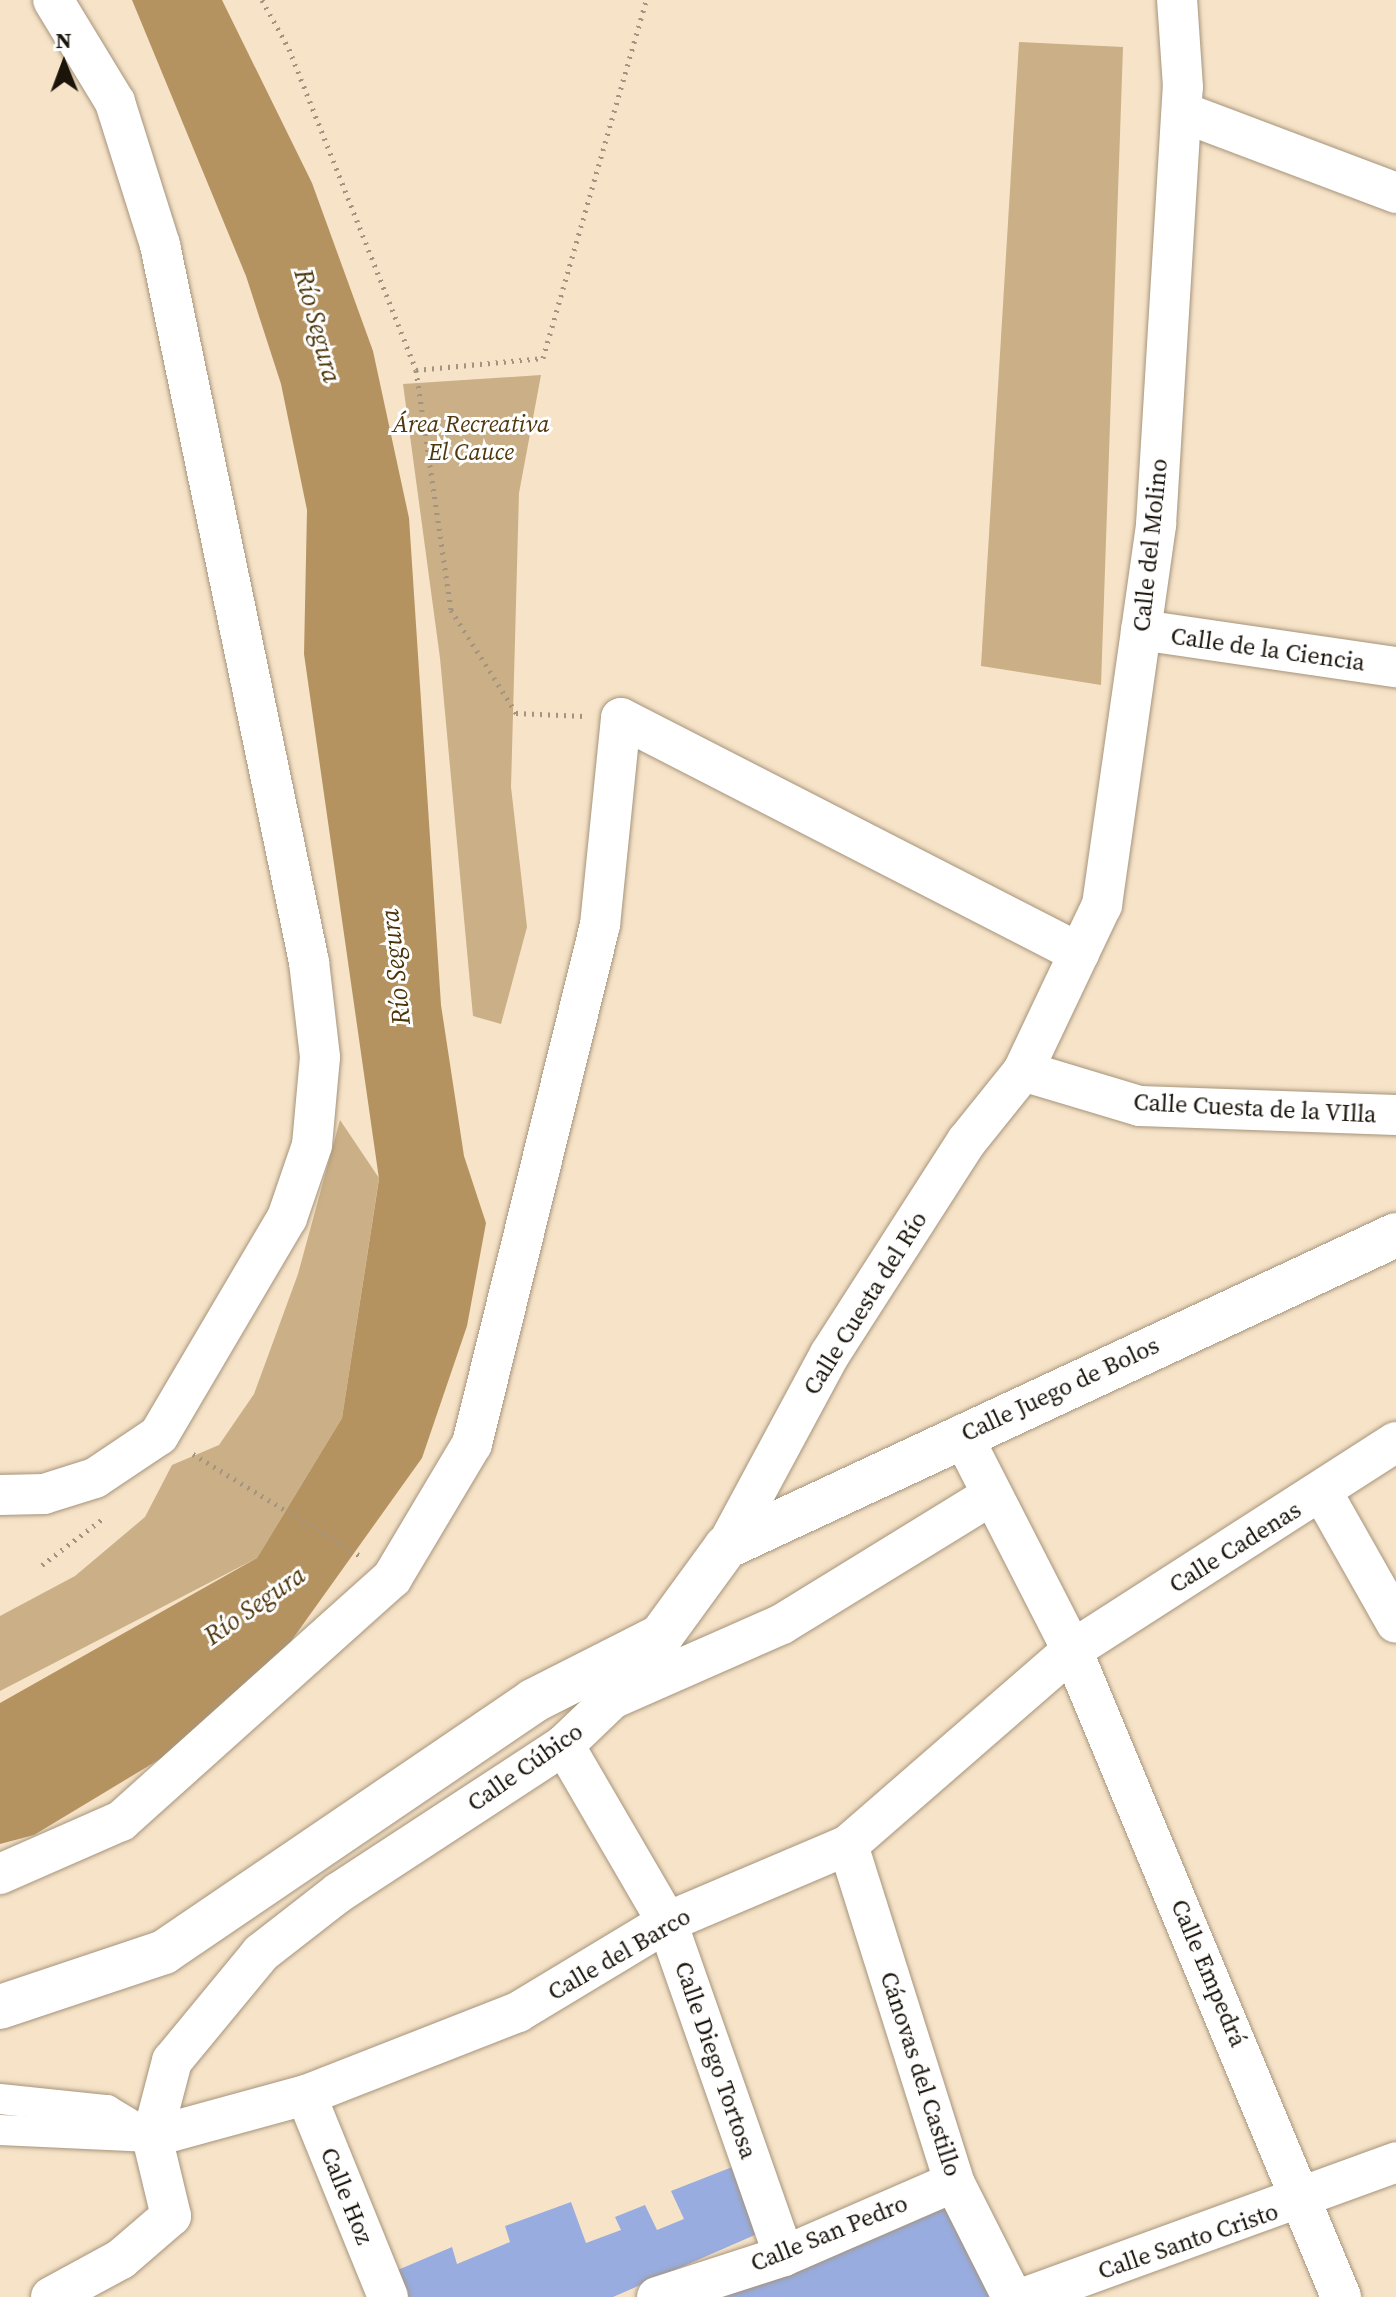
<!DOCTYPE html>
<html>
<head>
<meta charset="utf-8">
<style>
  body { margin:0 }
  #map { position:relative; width:1396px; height:2297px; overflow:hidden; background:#f6e3c8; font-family:"Source Serif 4",serif }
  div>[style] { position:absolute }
  .green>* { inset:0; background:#caaf87 }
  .water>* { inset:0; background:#b59361 }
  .building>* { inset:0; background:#98acdf }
  .path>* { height:5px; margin-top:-2.5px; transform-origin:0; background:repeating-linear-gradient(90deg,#a29480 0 2px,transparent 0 8px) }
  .roads { filter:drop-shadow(0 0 2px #a6947b) drop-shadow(0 0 2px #a6947b) }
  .pedestrian>* { height:30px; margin:-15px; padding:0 15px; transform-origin:15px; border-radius:15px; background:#fff }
  .minor>* { height:40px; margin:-20px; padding:0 20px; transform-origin:20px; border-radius:20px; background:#fff }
  .primary>* { height:44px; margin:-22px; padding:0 22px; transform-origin:22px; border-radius:22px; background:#fff }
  span { translate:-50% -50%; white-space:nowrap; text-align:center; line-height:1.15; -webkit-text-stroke:6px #fff; paint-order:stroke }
  .park-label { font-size:24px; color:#4f370e; font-style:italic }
  .street-label { font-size:24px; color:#1b140b }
  .water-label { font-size:26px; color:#4b340a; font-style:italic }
  .north { position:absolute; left:24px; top:24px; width:80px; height:80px; -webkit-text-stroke:6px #fff; paint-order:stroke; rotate:359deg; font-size:22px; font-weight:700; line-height:32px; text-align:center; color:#1b140b }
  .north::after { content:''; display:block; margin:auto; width:28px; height:36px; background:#1b140b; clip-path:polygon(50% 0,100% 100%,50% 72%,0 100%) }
</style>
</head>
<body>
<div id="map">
  <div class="green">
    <i style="clip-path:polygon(1019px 42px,1123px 47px,1101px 685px,981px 666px)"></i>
    <i style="clip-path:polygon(541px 375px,519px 493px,511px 787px,527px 927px,501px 1024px,473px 1016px,440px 658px,403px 384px)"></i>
    <i style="clip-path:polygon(340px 1120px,379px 1178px,342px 1418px,257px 1558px,0 1691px,0 1616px,75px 1576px,145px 1517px,172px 1465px,219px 1445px,254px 1394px,298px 1274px)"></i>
  </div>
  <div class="water">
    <i style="clip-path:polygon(132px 0,222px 0,312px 183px,373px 351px,409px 518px,441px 1005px,464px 1156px,486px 1223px,467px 1326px,422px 1458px,284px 1651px,170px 1753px,34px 1835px,0 1844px,0 1703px,257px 1558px,342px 1418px,379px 1179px,304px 654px,307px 510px,281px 384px,246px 276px)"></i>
  </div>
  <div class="building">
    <i style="clip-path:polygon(740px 2164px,764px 2231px,613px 2297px,403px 2297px,393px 2272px,452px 2247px,457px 2264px,510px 2242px,505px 2226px,571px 2202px,586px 2243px,621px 2230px,615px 2217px,645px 2205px,657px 2230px,684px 2219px,671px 2191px)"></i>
    <i style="clip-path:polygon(942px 2201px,996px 2297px,700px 2297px)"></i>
  </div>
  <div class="path">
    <i style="left:262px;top:0;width:56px;rotate:61.1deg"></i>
    <i style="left:289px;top:49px;width:345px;rotate:68.4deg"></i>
    <i style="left:416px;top:370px;width:243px;rotate:81.7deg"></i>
    <i style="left:451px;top:610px;width:122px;rotate:57.7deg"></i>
    <i style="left:516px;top:713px;width:68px;rotate:2.5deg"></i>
    <i style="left:416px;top:370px;width:128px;rotate:-5.4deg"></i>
    <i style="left:543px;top:358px;width:373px;rotate:-73.9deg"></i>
    <i style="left:193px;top:1454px;width:198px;rotate:31.4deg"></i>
    <i style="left:42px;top:1565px;width:79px;rotate:-37.3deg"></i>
  </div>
  <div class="roads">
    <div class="pedestrian">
      <i style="left:0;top:2099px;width:108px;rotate:5.9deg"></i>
      <i style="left:107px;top:2110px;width:52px;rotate:31deg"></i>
      <i style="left:0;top:2130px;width:146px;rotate:2.7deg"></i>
    </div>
    <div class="minor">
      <i style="left:1182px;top:112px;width:229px;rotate:20.7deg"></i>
      <i style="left:1141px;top:630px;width:258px;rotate:8.3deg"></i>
      <i style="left:1023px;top:1071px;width:122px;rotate:16.7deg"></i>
      <i style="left:1140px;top:1106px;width:256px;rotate:2deg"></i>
      <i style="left:962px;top:1435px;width:242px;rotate:62.9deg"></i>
      <i style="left:1072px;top:1650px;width:701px;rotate:67.42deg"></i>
      <i style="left:1322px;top:1492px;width:150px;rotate:60.5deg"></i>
      <i style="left:0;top:1495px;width:44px;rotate:-1.3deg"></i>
      <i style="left:44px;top:1494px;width:53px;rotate:-17.4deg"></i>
      <i style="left:95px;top:1478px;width:77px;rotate:-33.9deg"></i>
      <i style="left:159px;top:1435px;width:252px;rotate:-59.5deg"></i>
      <i style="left:287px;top:1218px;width:77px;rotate:-71.1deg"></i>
      <i style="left:312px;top:1145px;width:88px;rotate:-84.8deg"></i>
      <i style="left:320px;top:1057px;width:96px;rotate:-96.6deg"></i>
      <i style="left:309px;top:962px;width:732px;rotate:-101.74deg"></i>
      <i style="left:160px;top:245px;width:150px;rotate:-107.5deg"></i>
      <i style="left:115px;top:102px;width:119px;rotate:-121.3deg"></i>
      <i style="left:726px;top:1547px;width:219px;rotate:-61.7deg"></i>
      <i style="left:830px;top:1354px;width:253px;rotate:-57.3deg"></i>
      <i style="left:967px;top:1141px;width:90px;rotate:-51.3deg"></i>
      <i style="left:1023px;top:1071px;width:184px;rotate:-64.6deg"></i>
      <i style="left:1102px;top:905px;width:384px;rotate:-81.9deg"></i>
      <i style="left:1156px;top:525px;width:439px;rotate:-86.5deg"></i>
      <i style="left:1183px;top:87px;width:87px;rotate:-93.9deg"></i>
      <i style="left:564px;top:1745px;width:205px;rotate:59.8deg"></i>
      <i style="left:667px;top:1922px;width:354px;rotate:70.7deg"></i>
      <i style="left:848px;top:1845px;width:353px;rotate:72.5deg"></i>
      <i style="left:954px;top:2182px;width:129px;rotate:63.2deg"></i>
      <i style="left:0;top:1874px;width:132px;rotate:-23.7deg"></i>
      <i style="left:121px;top:1821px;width:364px;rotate:-41.9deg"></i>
      <i style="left:392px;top:1578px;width:156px;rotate:-59.2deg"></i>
      <i style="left:472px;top:1444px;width:535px;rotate:-76.15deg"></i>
      <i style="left:600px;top:925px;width:208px;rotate:-84.2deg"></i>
      <i style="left:621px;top:718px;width:515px;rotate:27.16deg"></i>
      <i style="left:306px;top:2095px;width:218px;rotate:67.9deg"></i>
      <i style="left:152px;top:2137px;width:160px;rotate:-15.3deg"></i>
      <i style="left:306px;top:2095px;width:228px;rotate:-21.4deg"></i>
      <i style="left:518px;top:2012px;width:174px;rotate:-31.1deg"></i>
      <i style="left:667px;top:1922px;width:197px;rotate:-23deg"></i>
      <i style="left:848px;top:1845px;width:297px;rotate:-41deg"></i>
      <i style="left:1072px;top:1650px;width:385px;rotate:-32.7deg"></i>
      <i style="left:51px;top:2297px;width:80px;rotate:-28.5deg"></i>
      <i style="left:121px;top:2259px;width:66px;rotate:-40.7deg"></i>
      <i style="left:171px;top:2216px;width:81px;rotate:-103.5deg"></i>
      <i style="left:152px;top:2137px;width:79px;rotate:-75.3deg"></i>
      <i style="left:172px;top:2061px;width:140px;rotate:-50.5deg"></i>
      <i style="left:261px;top:1953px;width:98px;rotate:-37.9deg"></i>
      <i style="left:338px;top:1893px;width:270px;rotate:-33.2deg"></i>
      <i style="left:564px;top:1745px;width:66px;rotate:-43.8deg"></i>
      <i style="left:612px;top:1699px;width:186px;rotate:-23.8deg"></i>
      <i style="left:782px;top:1624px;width:244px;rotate:-31.6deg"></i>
      <i style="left:657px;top:2297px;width:133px;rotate:-17.9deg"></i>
      <i style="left:784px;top:2256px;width:185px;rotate:-23.5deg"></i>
      <i style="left:1026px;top:2297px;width:394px;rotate:-20deg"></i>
    </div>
    <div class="primary">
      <i style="left:0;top:2007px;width:173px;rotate:-18.5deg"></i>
      <i style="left:164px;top:1952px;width:446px;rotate:-34.2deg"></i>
      <i style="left:533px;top:1701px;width:144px;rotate:-26.9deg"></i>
      <i style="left:661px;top:1636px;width:110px;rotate:-53.9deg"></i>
      <i style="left:726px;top:1547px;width:739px;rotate:-24.97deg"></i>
    </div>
  </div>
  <div class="park-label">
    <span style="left:471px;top:438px">Área Recreativa<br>El Cauce</span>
  </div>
  <div class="street-label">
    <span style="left:1150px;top:545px;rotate:-84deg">Calle del Molino</span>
    <span style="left:1268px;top:649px;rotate:8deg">Calle de la Ciencia</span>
    <span style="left:1255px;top:1108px;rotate:3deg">Calle Cuesta de la VIlla</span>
    <span style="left:865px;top:1303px;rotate:-58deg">Calle Cuesta del Río</span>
    <span style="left:1060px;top:1389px;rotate:-25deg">Calle Juego de Bolos</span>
    <span style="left:1235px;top:1547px;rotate:-32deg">Calle Cadenas</span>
    <span style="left:525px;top:1767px;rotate:-35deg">Calle Cúbico</span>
    <span style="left:619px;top:1954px;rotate:-30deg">Calle del Barco</span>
    <span style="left:1209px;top:1973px;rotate:67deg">Calle Empedrá</span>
    <span style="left:716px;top:2060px;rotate:71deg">Calle Diego Tortosa</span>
    <span style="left:921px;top:2074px;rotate:72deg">Cánovas del Castillo</span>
    <span style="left:347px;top:2196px;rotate:68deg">Calle Hoz</span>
    <span style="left:829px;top:2233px;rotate:-22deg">Calle San Pedro</span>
    <span style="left:1188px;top:2241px;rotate:-19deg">Calle Santo Cristo</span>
  </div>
  <div class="water-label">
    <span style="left:317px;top:326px;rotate:75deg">Río Segura</span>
    <span style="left:396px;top:967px;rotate:-96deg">Río Segura</span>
    <span style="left:255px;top:1606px;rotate:-35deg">Río Segura</span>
  </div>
  <div class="north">N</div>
</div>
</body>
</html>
